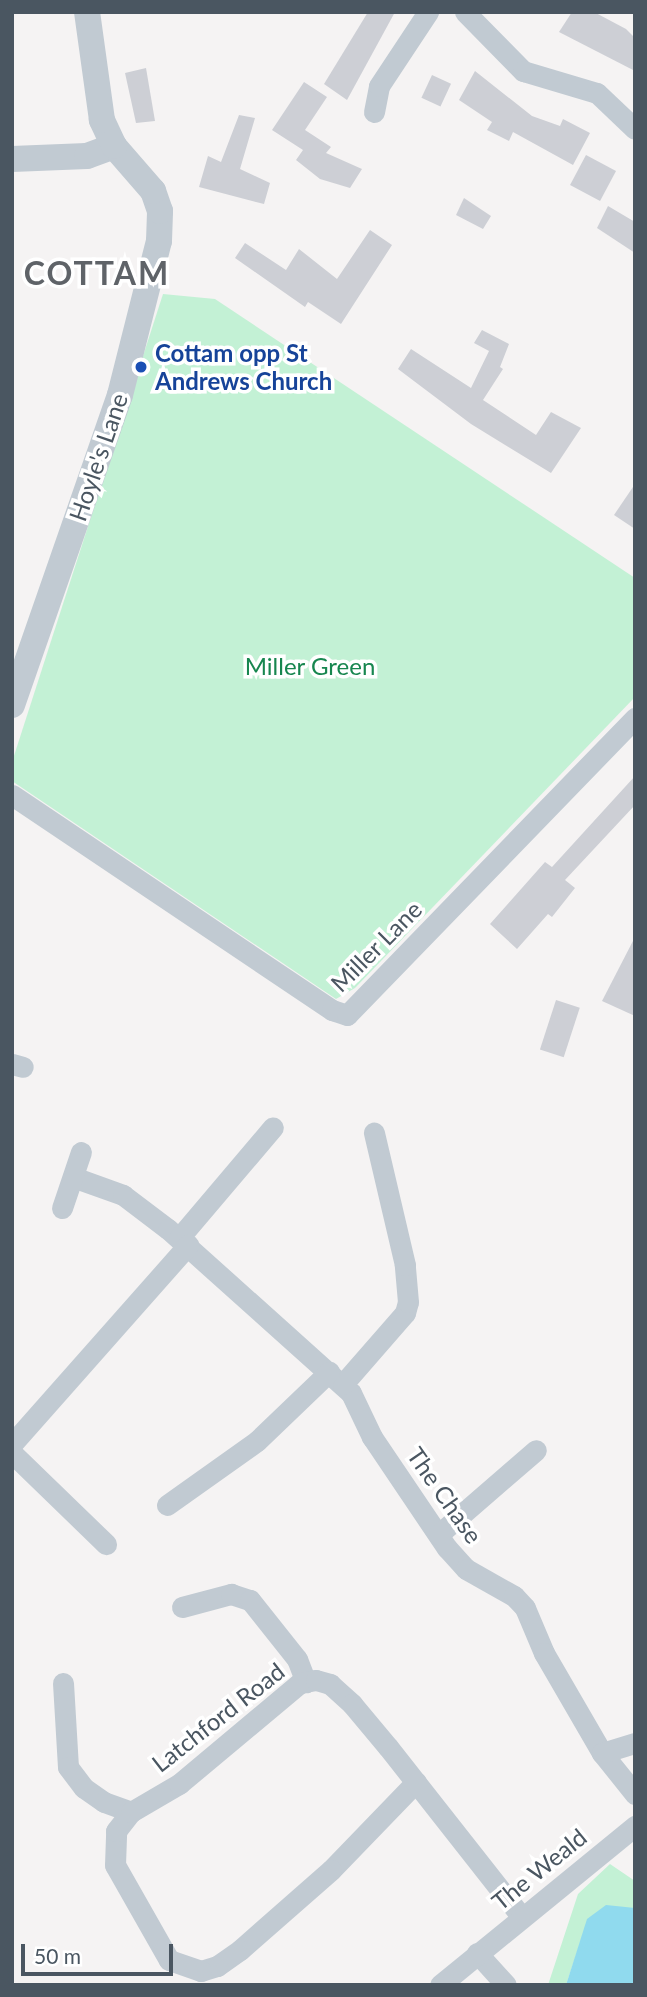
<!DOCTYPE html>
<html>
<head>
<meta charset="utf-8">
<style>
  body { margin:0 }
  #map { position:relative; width:647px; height:1997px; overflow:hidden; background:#f5f3f3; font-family:Lato,sans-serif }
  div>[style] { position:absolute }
  .green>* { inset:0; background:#c3f1d5 }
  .water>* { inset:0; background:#90daee }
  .building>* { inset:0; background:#cdcfd5; transform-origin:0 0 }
  .minor>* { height:21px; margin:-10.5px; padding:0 10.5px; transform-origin:10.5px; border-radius:10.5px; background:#c1cad2 }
  .tertiary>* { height:26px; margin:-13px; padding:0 13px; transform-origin:13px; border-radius:13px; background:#c1cad2 }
  .dots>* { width:19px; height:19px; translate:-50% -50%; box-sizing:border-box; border:4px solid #fff; border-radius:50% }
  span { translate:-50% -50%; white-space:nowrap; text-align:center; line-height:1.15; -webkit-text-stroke:7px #fff; paint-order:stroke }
  .transit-label { font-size:24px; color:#164399; font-weight:700 }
  .left { translate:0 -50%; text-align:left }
  .street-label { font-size:24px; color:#4a5661 }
  .park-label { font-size:24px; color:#17864f }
  .district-label { font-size:32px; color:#5f6368; font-weight:700; letter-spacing:2px }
  .frame { position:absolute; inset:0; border:14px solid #4a5661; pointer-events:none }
  .scale { position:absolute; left:21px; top:1944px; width:152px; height:32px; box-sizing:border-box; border:4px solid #4a5661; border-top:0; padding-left:9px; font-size:21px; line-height:24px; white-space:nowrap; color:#4a5661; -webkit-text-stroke:5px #fff; paint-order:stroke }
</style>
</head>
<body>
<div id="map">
  <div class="green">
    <i style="clip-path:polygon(163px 294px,215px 299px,635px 578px,635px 697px,355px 988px,336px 999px,12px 781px,12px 762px)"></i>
    <i style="clip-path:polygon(610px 1864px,635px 1881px,635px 1908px,588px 1919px,566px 1985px,548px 1985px,578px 1894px)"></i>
  </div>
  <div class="water">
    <i style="clip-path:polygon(606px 1905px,635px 1908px,635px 1985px,566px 1985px,587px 1919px)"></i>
  </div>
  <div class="building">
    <i style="clip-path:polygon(368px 12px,395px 12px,347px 100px,324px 84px)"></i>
    <i style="clip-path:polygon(572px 12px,594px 12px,626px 29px,635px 38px,635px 71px,559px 32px)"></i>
    <i style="clip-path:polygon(146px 68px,155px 121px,136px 123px,125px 73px)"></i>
    <i style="clip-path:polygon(475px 71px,532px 116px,560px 126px,563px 119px,590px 133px,573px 165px,513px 132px,509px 141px,487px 130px,492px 122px,459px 100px)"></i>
    <i style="left:432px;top:75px;width:21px;height:25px;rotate:25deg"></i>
    <i style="clip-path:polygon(304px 82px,327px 97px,305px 130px,331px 147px,326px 153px,362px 169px,350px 188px,320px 179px,296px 160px,303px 150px,272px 130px)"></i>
    <i style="clip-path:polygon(239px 115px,255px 118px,240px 169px,270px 183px,264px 204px,199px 187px,208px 156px,221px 162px)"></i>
    <i style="left:586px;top:155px;width:34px;height:34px;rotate:28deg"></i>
    <i style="clip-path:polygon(464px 198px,491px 216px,483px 229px,456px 215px)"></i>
    <i style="clip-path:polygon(608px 206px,635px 222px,635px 253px,597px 228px)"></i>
    <i style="clip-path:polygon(370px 230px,392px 245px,341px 324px,308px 302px,305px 307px,235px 258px,245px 243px,286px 270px,299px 249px,337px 279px)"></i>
    <i style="clip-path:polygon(482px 330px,509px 344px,500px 367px,503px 369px,483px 400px,536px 435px,551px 412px,581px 428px,551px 473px,471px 424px,398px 369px,411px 349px,471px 388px,489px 351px,474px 343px)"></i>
    <i style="clip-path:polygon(635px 484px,635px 529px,614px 515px)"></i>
    <i style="clip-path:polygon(635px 776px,635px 805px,565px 880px,575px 888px,552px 917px,548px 914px,517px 949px,490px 924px,545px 862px,552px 867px)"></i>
    <i style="clip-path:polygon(635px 937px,635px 1016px,602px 1001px)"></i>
    <i style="left:556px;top:1000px;width:25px;height:52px;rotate:18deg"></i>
  </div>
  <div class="minor">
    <i style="left:465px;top:12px;width:83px;rotate:45.5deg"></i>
    <i style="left:523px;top:71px;width:77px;rotate:16.6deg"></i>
    <i style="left:597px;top:93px;width:52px;rotate:43.5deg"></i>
    <i style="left:374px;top:112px;width:26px;rotate:-79deg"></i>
    <i style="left:379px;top:86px;width:89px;rotate:-56.5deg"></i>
    <i style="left:12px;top:795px;width:386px;rotate:33.9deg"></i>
    <i style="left:332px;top:1010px;width:16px;rotate:18deg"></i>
    <i style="left:347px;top:1015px;width:414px;rotate:-45.9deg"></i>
    <i style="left:12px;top:1064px;width:11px;rotate:15deg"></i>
    <i style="left:73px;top:1177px;width:53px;rotate:19.8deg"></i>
    <i style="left:123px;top:1195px;width:56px;rotate:37.1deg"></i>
    <i style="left:168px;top:1229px;width:246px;rotate:41.9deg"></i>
    <i style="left:351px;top:1393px;width:49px;rotate:64.5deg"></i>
    <i style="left:372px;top:1437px;width:134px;rotate:56deg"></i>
    <i style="left:447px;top:1548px;width:28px;rotate:48deg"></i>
    <i style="left:466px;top:1569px;width:55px;rotate:29.4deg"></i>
    <i style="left:514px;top:1596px;width:16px;rotate:47deg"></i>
    <i style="left:525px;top:1608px;width:49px;rotate:67.1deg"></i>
    <i style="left:544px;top:1653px;width:116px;rotate:59.9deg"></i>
    <i style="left:602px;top:1753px;width:53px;rotate:51.2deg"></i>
    <i style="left:62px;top:1208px;width:59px;rotate:-71.3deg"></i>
    <i style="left:179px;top:1238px;width:145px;rotate:-49.7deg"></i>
    <i style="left:343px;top:1384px;width:94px;rotate:-48.9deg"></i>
    <i style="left:405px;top:1313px;width:11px;rotate:-75deg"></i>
    <i style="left:408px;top:1302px;width:37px;rotate:-95deg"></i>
    <i style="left:405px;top:1265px;width:136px;rotate:-103.2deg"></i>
    <i style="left:12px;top:1444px;width:266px;rotate:-48.5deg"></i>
    <i style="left:12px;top:1453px;width:131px;rotate:44.1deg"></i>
    <i style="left:167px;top:1505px;width:110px;rotate:-35.4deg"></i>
    <i style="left:257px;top:1441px;width:100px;rotate:-43.8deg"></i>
    <i style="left:439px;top:1534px;width:128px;rotate:-40.9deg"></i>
    <i style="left:182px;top:1607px;width:51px;rotate:-14.9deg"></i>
    <i style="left:231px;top:1594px;width:20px;rotate:18deg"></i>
    <i style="left:250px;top:1600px;width:75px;rotate:51.5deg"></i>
    <i style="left:297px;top:1659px;width:25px;rotate:69deg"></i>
    <i style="left:63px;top:1683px;width:84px;rotate:86.6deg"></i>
    <i style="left:68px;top:1767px;width:26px;rotate:53deg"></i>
    <i style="left:84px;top:1788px;width:24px;rotate:35deg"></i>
    <i style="left:104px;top:1802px;width:29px;rotate:20deg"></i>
    <i style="left:602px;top:1753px;width:34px;rotate:-17deg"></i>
    <i style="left:416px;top:1782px;width:122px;rotate:134deg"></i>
    <i style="left:331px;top:1870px;width:121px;rotate:138.7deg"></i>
    <i style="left:240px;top:1950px;width:28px;rotate:145deg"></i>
    <i style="left:217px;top:1966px;width:17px;rotate:163deg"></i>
    <i style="left:201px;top:1971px;width:34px;rotate:-161deg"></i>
    <i style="left:169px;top:1960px;width:109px;rotate:-119.6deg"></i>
    <i style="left:115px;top:1865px;width:34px;rotate:-88deg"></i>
    <i style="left:116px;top:1831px;width:24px;rotate:-52deg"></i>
    <i style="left:131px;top:1812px;width:56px;rotate:-30.3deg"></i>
    <i style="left:179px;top:1784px;width:158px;rotate:-39.9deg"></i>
    <i style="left:300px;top:1683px;width:16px;rotate:-11deg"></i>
    <i style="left:316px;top:1680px;width:15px;rotate:16deg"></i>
    <i style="left:330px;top:1684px;width:30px;rotate:42deg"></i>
    <i style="left:352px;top:1704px;width:56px;rotate:50.1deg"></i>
    <i style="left:388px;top:1747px;width:216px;rotate:51.8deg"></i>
    <i style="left:477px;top:1953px;width:43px;rotate:47.8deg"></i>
    <i style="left:440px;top:1985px;width:252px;rotate:-39.2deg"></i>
  </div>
  <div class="tertiary">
    <i style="left:12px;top:159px;width:75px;rotate:-2.3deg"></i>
    <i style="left:87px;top:156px;width:29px;rotate:-20deg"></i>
    <i style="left:12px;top:705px;width:328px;rotate:-70.8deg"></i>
    <i style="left:120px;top:395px;width:159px;rotate:-75.8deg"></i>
    <i style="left:159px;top:241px;width:30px;rotate:-88deg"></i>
    <i style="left:160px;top:211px;width:21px;rotate:-109deg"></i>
    <i style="left:153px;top:191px;width:60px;rotate:-130.9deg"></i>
    <i style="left:114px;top:146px;width:29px;rotate:-115deg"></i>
    <i style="left:102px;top:120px;width:109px;rotate:-97.9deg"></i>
  </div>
  <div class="dots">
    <i style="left:141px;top:367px;background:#1a4fb4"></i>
  </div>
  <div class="transit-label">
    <span class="left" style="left:155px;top:367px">Cottam opp St<br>Andrews Church</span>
  </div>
  <div class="street-label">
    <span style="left:98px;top:457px;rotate:-71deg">Hoyle's Lane</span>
    <span style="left:376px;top:946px;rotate:-45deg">Miller Lane</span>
    <span style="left:445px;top:1495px;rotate:55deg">The Chase</span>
    <span style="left:218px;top:1717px;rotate:-38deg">Latchford Road</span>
    <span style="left:539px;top:1869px;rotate:-39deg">The Weald</span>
  </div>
  <div class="park-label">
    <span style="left:310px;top:666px">Miller Green</span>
  </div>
  <div class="district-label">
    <span style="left:97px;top:273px">COTTAM</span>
  </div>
  <div class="frame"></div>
  <div class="scale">50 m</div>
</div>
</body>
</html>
